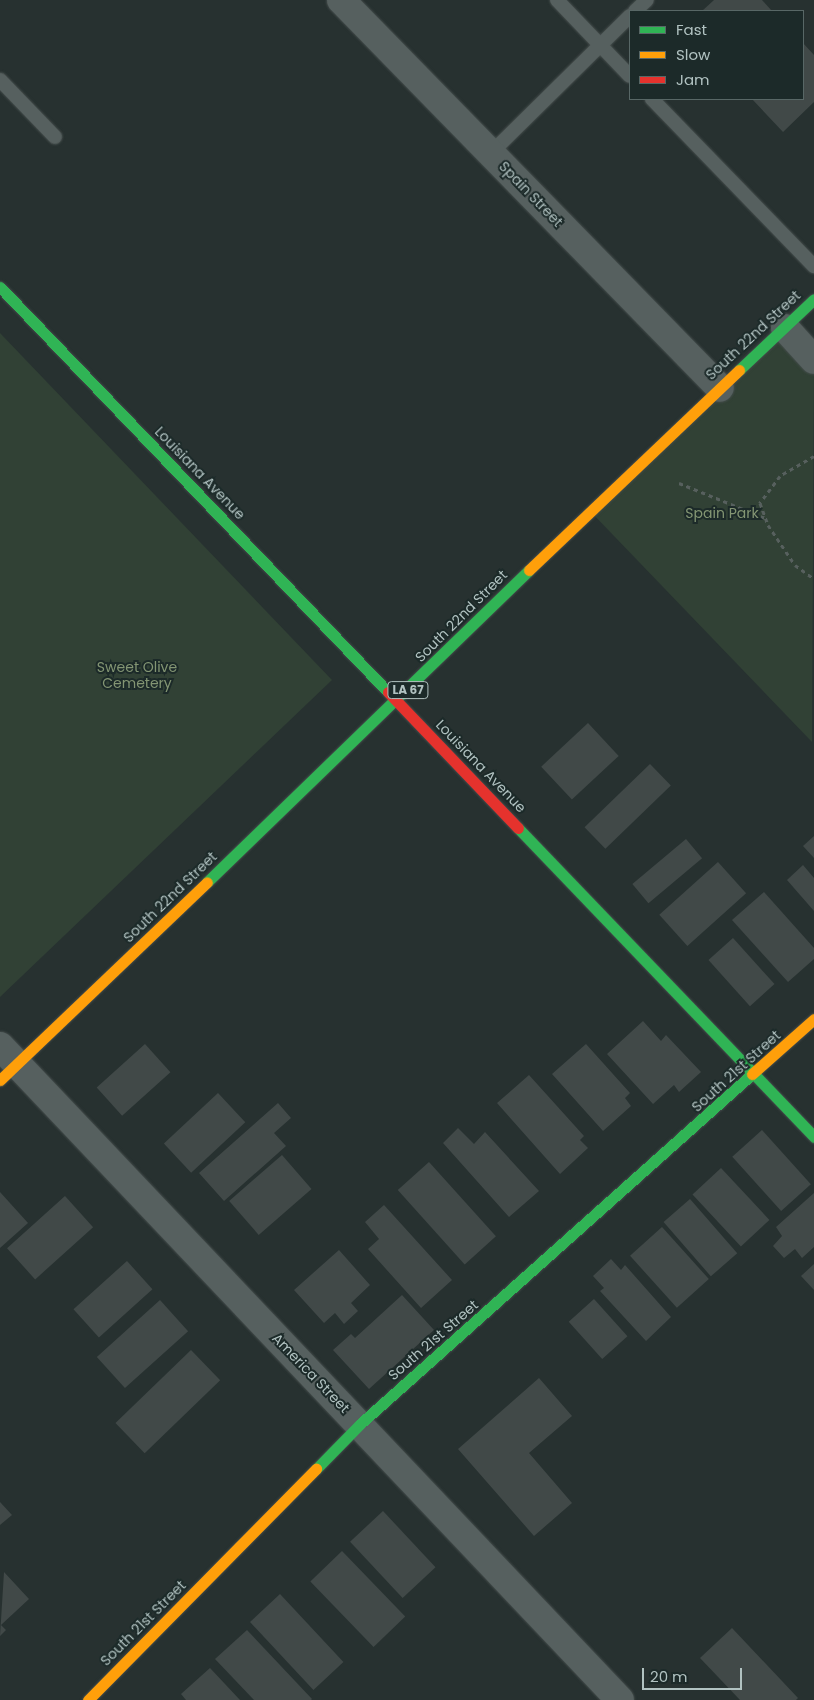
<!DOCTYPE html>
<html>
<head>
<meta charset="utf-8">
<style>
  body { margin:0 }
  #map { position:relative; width:814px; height:1700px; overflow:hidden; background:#273130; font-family:Poppins,sans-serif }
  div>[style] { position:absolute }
  .green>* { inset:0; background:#314135 }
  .building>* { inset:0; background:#414948; transform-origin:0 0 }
  .path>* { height:3px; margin-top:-1.5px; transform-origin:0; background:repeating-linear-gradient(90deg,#57605e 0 4px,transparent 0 8px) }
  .roads { filter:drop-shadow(0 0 1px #444c4b) drop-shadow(0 0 1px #444c4b) }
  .lane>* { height:14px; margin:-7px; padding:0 7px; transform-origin:7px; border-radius:7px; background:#56605f }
  .street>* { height:28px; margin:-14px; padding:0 14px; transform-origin:14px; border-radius:14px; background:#56605f }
  .fast>* { height:11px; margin:-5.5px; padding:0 5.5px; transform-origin:5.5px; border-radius:5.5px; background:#30b455 }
  .slow>* { height:11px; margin:-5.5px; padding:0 5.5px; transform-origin:5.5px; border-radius:5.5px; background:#ff9f0a }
  .jam>* { height:11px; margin:-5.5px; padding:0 5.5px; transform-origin:5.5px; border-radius:5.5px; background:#e5322d }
  span { translate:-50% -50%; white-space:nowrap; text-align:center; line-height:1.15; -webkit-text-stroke:4px #1c2a29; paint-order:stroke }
  .shield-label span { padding:1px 4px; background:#1c2a29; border:1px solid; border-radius:4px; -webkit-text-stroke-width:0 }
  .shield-label { font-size:12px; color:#b1c2c1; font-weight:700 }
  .street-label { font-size:14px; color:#b1c2c1 }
  .park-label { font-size:14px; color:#839573 }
  .legend { position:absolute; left:629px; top:10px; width:175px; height:90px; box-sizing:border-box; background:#1c2a29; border:1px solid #586766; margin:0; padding:6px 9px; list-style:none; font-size:15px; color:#b1c2c1 }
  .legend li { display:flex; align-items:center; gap:10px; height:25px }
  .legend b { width:25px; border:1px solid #586766 }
  .scale { position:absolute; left:642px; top:1668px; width:100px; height:22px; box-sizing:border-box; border:2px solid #b1c2c1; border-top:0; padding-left:6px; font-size:15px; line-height:18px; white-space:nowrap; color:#b1c2c1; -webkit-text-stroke:4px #1c2a29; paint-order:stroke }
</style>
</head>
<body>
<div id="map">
  <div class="green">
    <i style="clip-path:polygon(785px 328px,814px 359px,812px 742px,589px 510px)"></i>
    <i style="clip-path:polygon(0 333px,332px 680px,0 997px)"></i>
  </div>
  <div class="building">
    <i style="clip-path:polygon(714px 0,762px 0,772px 11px,702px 11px)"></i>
    <i style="clip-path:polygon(803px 43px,814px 55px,814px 102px,783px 132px,752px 99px,803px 99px)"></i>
    <i style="left:588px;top:723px;width:45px;height:64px;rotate:47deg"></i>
    <i style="left:650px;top:764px;width:30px;height:91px;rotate:46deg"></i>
    <i style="clip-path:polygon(814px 836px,814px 858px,803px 846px)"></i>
    <i style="left:686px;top:839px;width:25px;height:70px;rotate:50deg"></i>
    <i style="left:718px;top:862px;width:42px;height:79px;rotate:48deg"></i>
    <i style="clip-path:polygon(803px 865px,814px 878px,814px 911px,787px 880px)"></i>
    <i style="clip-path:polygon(764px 892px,814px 948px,814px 959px,788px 982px,732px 920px)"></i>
    <i style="left:733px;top:938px;width:62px;height:33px;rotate:48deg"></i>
    <i style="clip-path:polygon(643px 1021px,661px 1041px,666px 1035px,701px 1072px,679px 1092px,674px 1085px,653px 1104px,607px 1054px)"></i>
    <i style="left:145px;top:1044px;width:38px;height:65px;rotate:48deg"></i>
    <i style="clip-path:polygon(586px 1044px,630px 1093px,625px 1098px,631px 1106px,603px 1131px,552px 1074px)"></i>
    <i style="clip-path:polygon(529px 1075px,584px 1136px,580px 1140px,588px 1148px,560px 1174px,497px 1103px)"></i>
    <i style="left:218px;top:1093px;width:40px;height:74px;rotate:47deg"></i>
    <i style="clip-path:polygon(278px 1103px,291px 1118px,274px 1133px,286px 1146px,224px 1201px,199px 1173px)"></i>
    <i style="clip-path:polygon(458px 1128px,474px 1144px,485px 1132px,539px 1191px,509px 1217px,443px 1143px)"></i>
    <i style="left:762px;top:1130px;width:73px;height:40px;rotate:48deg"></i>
    <i style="left:282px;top:1155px;width:45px;height:70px;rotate:49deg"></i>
    <i style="left:429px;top:1162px;width:100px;height:42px;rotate:48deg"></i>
    <i style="left:721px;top:1168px;width:71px;height:39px;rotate:47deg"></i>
    <i style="clip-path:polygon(0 1192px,28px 1223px,0 1248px)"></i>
    <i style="clip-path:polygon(814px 1193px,814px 1247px,802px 1258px,795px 1249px,784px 1258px,773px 1246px,782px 1236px,776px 1227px)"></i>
    <i style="left:65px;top:1196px;width:42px;height:78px;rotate:48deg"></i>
    <i style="left:690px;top:1199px;width:72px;height:35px;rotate:49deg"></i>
    <i style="clip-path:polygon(384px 1205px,452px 1280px,421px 1308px,368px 1249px,379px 1239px,365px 1222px)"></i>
    <i style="left:662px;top:1227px;width:70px;height:43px;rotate:48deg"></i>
    <i style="clip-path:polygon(339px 1250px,370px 1285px,351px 1303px,358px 1311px,344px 1324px,335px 1313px,324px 1323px,294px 1290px)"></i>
    <i style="clip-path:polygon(611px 1259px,621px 1270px,625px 1265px,671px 1317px,646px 1341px,600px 1291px,604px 1288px,593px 1276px)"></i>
    <i style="left:127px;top:1261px;width:38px;height:72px;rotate:48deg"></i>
    <i style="clip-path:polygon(814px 1264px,814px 1290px,801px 1276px)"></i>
    <i style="clip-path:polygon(402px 1295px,434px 1330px,369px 1389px,333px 1350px,351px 1334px,355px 1338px)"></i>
    <i style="left:594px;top:1299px;width:50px;height:34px;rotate:48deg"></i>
    <i style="left:160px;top:1300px;width:42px;height:85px;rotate:48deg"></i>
    <i style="left:191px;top:1350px;width:42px;height:105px;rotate:46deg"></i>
    <i style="clip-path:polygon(539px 1378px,572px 1416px,529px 1453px,572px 1503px,534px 1536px,458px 1449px)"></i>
    <i style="clip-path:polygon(0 1502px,12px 1515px,0 1525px)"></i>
    <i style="left:383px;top:1511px;width:77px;height:45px;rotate:47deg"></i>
    <i style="left:342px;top:1551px;width:91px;height:44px;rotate:46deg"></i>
    <i style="clip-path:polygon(4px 1572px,29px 1599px,1px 1625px,6px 1630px,0 1636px)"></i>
    <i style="left:280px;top:1594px;width:93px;height:41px;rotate:47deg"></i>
    <i style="clip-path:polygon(732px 1628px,798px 1698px,796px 1700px,740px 1700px,700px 1658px)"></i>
    <i style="clip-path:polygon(247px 1630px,312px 1699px,311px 1700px,254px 1700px,215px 1659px)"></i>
    <i style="clip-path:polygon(210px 1668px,240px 1700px,186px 1700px,181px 1694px)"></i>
  </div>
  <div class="path">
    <i style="left:814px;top:456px;width:39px;rotate:150deg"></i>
    <i style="left:780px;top:476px;width:34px;rotate:127deg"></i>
    <i style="left:760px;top:503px;width:23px;rotate:70deg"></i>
    <i style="left:768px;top:525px;width:48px;rotate:56deg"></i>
    <i style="left:795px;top:565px;width:24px;rotate:36deg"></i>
    <i style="left:679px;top:483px;width:93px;rotate:22.1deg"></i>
  </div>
  <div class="roads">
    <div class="lane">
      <i style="left:557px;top:0;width:105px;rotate:46.2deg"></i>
      <i style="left:635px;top:11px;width:16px;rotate:-43deg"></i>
      <i style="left:0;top:80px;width:79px;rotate:46deg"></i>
      <i style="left:652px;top:99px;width:233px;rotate:45.9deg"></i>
      <i style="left:491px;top:153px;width:195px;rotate:-44.6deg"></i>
    </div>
    <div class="street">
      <i style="left:341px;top:0;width:542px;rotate:45.67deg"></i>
      <i style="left:785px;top:328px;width:43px;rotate:47.8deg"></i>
      <i style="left:0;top:1046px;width:901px;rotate:46.53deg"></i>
    </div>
    <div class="fast">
      <i style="left:0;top:287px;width:561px;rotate:46.23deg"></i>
      <i style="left:739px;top:370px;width:103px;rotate:-43.4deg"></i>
      <i style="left:518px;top:828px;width:428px;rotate:46.2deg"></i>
      <i style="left:207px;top:882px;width:448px;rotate:-44.1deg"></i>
      <i style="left:316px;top:1469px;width:63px;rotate:-45.6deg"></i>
      <i style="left:360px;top:1424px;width:526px;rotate:-41.76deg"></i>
    </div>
    <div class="slow">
      <i style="left:529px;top:570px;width:290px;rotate:-43.6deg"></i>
      <i style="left:752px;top:1074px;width:83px;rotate:-41.6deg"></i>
      <i style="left:0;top:1080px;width:286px;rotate:-43.7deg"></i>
      <i style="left:88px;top:1700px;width:325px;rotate:-45.4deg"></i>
    </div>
    <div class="jam">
      <i style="left:388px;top:692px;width:188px;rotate:46.3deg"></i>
    </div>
  </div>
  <div class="shield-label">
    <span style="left:408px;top:690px">LA 67</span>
  </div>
  <div class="street-label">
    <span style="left:531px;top:194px;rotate:46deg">Spain Street</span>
    <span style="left:753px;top:335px;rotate:-43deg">South 22nd Street</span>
    <span style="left:200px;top:473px;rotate:46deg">Louisiana Avenue</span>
    <span style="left:461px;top:616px;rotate:-45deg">South 22nd Street</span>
    <span style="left:481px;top:766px;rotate:46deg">Louisiana Avenue</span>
    <span style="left:170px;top:897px;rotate:-44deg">South 22nd Street</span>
    <span style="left:736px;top:1071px;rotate:-42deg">South 21st Street</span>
    <span style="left:433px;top:1340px;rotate:-41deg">South 21st Street</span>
    <span style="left:311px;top:1373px;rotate:46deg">America Street</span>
    <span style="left:143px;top:1623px;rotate:-45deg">South 21st Street</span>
  </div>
  <div class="park-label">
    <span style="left:722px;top:513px">Spain Park</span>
    <span style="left:137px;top:675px">Sweet Olive<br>Cemetery</span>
  </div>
  <ul class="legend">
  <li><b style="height:6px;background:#30b455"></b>Fast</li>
  <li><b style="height:6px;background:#ff9f0a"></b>Slow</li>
  <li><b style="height:6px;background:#e5322d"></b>Jam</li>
  </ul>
  <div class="scale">20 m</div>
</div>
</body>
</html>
